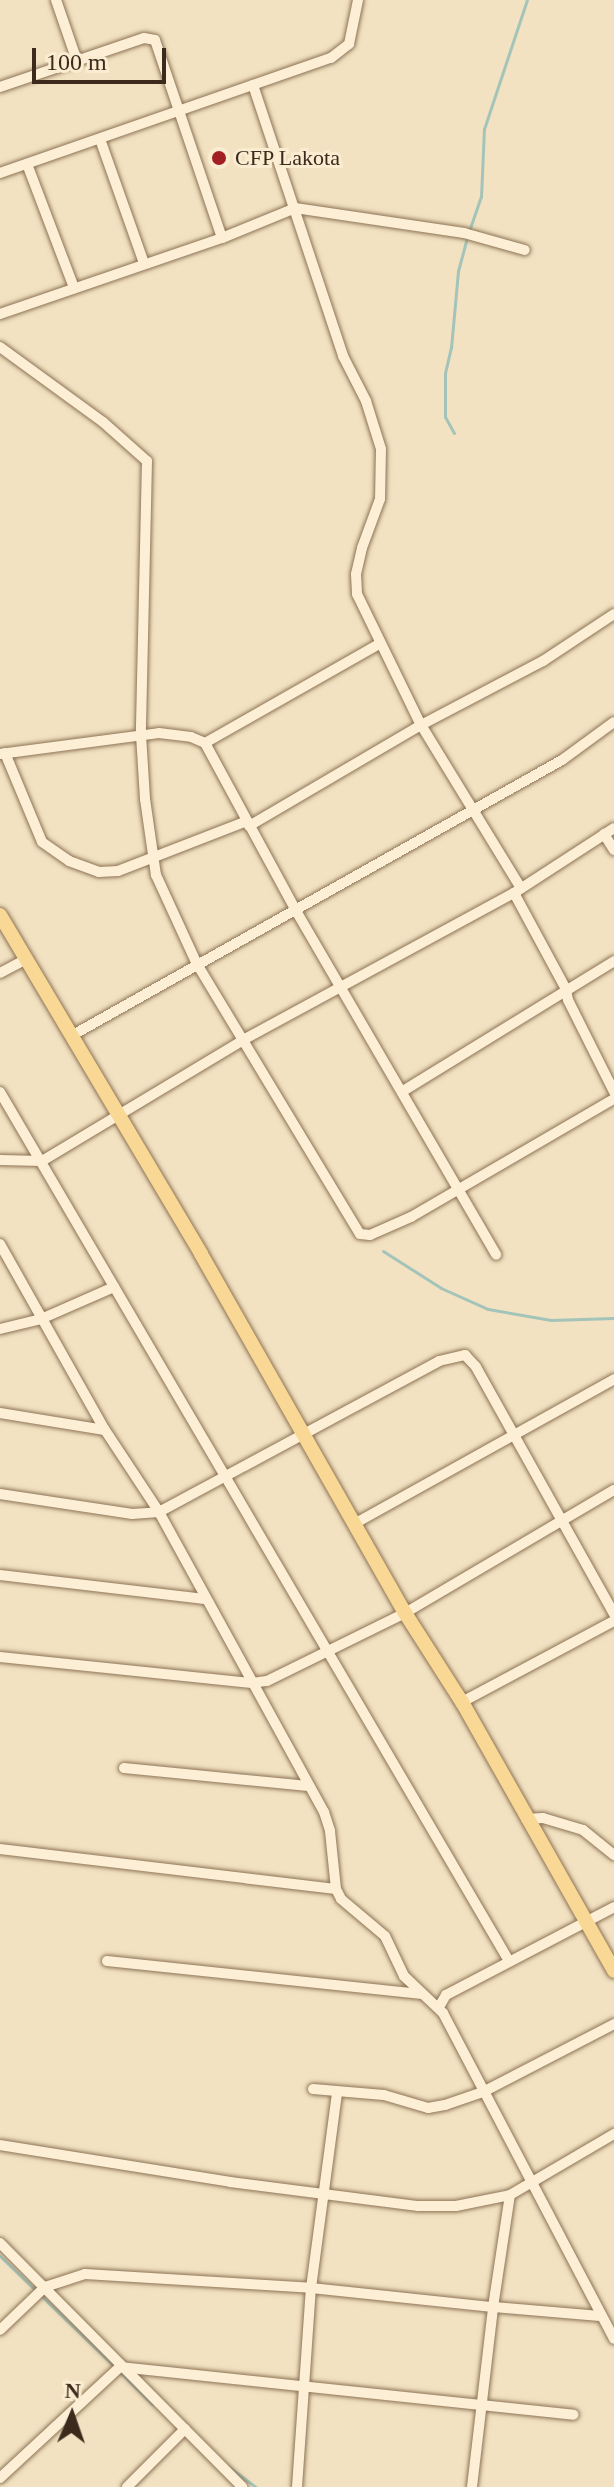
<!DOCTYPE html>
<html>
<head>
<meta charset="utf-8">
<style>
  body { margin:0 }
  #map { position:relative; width:614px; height:2487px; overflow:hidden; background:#f2e2c1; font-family:Georgia,serif }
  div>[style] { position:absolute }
  .stream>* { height:3px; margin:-1.5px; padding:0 1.5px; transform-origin:1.5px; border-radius:1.5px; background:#a4c4ba }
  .roads { filter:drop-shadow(0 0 2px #8d7356) drop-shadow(0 0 2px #8d7356) }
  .minor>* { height:10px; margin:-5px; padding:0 5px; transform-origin:5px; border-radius:5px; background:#fcefd5 }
  .major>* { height:14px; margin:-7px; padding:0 7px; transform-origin:7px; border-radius:7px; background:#f9d895 }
  .dots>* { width:22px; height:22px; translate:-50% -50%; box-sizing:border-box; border:4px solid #f9ecd1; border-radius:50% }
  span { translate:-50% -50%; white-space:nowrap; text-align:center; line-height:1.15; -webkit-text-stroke:6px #f9ecd1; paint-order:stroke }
  .poi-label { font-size:22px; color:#3c2b1c }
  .left { translate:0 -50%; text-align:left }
  .north { position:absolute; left:32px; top:2375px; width:80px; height:80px; -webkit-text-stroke:6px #f9ecd1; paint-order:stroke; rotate:2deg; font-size:22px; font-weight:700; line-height:32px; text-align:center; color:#3c2b1c }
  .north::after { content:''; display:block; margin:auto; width:28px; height:36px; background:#3c2b1c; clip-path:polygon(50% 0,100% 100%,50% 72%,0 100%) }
  .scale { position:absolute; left:32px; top:48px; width:134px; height:36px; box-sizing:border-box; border:4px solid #3c2b1c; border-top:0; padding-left:10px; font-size:24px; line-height:28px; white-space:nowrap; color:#3c2b1c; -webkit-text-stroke:6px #f9ecd1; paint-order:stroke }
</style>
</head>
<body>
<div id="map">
  <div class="stream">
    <i style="left:469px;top:231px;width:36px;rotate:-71deg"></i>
    <i style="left:481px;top:197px;width:68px;rotate:-87.5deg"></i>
    <i style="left:484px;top:129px;width:136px;rotate:-71.6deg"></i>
    <i style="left:454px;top:433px;width:18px;rotate:-119deg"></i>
    <i style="left:445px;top:417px;width:44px;rotate:-90deg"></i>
    <i style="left:445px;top:373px;width:26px;rotate:-77deg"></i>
    <i style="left:451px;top:348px;width:77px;rotate:-84.8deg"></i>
    <i style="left:458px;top:271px;width:34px;rotate:-75deg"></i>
    <i style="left:383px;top:1251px;width:69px;rotate:32.5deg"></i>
    <i style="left:441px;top:1288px;width:51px;rotate:24.1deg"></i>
    <i style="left:488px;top:1309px;width:64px;rotate:9.9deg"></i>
    <i style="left:551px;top:1320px;width:63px;rotate:-1.8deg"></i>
    <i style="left:0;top:2256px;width:160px;rotate:44deg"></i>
    <i style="left:121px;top:2373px;width:44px;rotate:45deg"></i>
    <i style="left:229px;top:2467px;width:34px;rotate:37deg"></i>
  </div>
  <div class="roads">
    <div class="minor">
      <i style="left:56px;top:0;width:65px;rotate:71deg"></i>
      <i style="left:253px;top:85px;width:286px;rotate:71.6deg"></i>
      <i style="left:343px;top:356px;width:51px;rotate:62.9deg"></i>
      <i style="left:366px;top:401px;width:50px;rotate:72.6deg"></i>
      <i style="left:381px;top:449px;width:50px;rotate:91.1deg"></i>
      <i style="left:380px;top:499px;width:52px;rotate:110.2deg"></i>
      <i style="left:362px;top:548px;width:27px;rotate:103deg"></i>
      <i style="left:356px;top:574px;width:20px;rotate:87deg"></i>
      <i style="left:357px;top:594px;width:146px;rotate:64deg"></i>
      <i style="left:421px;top:725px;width:191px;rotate:58.5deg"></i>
      <i style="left:0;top:87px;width:152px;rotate:-18.8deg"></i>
      <i style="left:144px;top:38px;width:11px;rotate:10deg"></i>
      <i style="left:155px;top:40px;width:209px;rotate:71.3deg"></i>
      <i style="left:100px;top:139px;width:132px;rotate:70.5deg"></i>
      <i style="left:27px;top:164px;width:133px;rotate:69.2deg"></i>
      <i style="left:0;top:173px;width:350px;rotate:-19.2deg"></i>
      <i style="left:331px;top:58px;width:23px;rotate:-38deg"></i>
      <i style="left:349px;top:44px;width:45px;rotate:-78.4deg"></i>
      <i style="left:0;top:314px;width:235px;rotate:-18.9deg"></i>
      <i style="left:222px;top:238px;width:79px;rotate:-22.3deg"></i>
      <i style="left:295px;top:208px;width:171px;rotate:8.4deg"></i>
      <i style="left:464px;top:233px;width:63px;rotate:15.6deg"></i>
      <i style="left:0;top:347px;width:127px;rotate:36.1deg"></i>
      <i style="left:103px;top:422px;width:59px;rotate:41.6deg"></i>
      <i style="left:147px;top:461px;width:274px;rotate:91.3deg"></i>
      <i style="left:141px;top:735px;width:64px;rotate:86.4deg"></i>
      <i style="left:145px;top:799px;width:77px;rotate:81.8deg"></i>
      <i style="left:156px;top:875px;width:98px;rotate:65.3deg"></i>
      <i style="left:197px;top:964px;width:315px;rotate:58.9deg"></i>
      <i style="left:360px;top:1234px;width:10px;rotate:6deg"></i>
      <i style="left:370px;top:1235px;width:45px;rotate:-23.7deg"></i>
      <i style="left:411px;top:1217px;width:235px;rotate:-30.2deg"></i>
      <i style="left:205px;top:743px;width:200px;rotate:-29.6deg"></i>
      <i style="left:5px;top:753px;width:96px;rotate:67.4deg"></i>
      <i style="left:42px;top:842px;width:33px;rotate:35deg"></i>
      <i style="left:69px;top:861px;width:32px;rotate:20deg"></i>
      <i style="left:99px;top:872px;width:19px;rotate:-3deg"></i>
      <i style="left:118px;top:871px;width:138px;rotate:-21.2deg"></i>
      <i style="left:0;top:754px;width:160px;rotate:-7.5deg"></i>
      <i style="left:159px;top:733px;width:32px;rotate:7deg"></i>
      <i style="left:191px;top:737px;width:15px;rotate:23deg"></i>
      <i style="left:205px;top:743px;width:189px;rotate:61.5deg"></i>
      <i style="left:295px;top:909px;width:400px;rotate:59.8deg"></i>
      <i style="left:249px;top:826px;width:199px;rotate:-30.4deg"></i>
      <i style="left:421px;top:725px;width:138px;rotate:-27.7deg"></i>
      <i style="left:543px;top:661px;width:85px;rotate:-33.5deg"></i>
      <i style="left:604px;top:834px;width:19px;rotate:58deg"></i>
      <i style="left:514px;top:893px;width:109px;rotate:61.6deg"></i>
      <i style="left:566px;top:989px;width:11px;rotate:80deg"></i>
      <i style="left:568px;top:1000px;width:103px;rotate:63.4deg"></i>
      <i style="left:0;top:973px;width:30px;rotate:-28deg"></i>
      <i style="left:71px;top:1036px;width:563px;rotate:-29.34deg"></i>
      <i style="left:562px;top:760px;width:64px;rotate:-36.2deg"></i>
      <i style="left:403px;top:1091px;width:248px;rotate:-31.6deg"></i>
      <i style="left:0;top:1092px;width:1007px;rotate:59.64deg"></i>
      <i style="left:0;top:1160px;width:42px;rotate:1.4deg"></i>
      <i style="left:42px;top:1161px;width:235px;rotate:-31deg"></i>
      <i style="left:243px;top:1040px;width:308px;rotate:-28.5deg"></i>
      <i style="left:514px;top:893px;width:119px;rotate:-33deg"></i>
      <i style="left:0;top:1244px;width:214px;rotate:60.6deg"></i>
      <i style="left:105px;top:1430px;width:98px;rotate:56.6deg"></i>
      <i style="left:159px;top:1512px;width:342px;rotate:61.2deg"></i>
      <i style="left:324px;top:1812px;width:20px;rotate:72deg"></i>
      <i style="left:330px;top:1831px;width:58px;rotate:84.1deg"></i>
      <i style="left:336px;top:1889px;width:11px;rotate:63deg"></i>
      <i style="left:341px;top:1899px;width:57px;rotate:40.1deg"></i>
      <i style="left:385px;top:1936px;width:44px;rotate:64.6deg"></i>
      <i style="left:404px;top:1976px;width:54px;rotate:43.5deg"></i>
      <i style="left:443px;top:2013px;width:368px;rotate:62.3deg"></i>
      <i style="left:0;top:1329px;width:42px;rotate:-13.7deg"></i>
      <i style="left:41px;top:1319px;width:80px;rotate:-23.7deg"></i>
      <i style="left:0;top:1413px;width:106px;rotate:9.2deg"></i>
      <i style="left:0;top:1494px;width:134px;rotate:8.6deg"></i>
      <i style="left:132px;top:1514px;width:27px;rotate:-4deg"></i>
      <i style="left:159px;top:1512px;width:318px;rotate:-28.3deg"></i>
      <i style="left:439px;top:1361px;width:27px;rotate:-13deg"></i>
      <i style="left:465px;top:1355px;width:16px;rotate:47deg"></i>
      <i style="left:476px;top:1367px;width:283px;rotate:60.8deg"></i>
      <i style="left:354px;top:1524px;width:298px;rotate:-29.1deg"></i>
      <i style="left:0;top:1575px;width:206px;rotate:6.7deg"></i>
      <i style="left:0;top:1657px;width:253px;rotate:5.9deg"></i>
      <i style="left:252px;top:1683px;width:15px;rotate:-8deg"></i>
      <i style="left:267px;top:1681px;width:154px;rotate:-26.2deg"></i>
      <i style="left:405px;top:1613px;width:243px;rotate:-30.5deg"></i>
      <i style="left:462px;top:1702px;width:172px;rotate:-28.1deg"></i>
      <i style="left:124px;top:1768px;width:185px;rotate:5.6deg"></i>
      <i style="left:526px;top:1819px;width:17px;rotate:-3deg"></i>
      <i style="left:543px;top:1818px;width:42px;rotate:16.7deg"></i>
      <i style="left:583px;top:1830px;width:40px;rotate:39deg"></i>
      <i style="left:0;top:1849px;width:338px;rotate:6.8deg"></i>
      <i style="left:107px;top:1961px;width:317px;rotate:6deg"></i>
      <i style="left:439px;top:2007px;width:14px;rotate:-60deg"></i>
      <i style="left:446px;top:1995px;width:190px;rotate:-27.6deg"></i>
      <i style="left:313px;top:2089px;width:71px;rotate:4.8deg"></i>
      <i style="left:384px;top:2095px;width:46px;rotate:16.5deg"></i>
      <i style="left:428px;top:2108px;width:17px;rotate:-10deg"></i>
      <i style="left:445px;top:2105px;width:40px;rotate:-18.9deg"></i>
      <i style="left:483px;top:2092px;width:148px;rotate:-27.4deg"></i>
      <i style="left:0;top:2145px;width:233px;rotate:9.1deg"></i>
      <i style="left:230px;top:2182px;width:190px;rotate:7.3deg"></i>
      <i style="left:418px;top:2206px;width:38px"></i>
      <i style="left:456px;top:2206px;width:55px;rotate:-11.5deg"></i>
      <i style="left:0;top:2243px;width:344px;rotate:45.2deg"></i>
      <i style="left:0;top:2330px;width:62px;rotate:-43.7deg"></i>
      <i style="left:45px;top:2287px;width:42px;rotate:-18deg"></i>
      <i style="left:85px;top:2274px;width:226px;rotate:3.5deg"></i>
      <i style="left:311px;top:2288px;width:183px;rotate:6deg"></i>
      <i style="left:493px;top:2307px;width:113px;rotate:-81.4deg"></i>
      <i style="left:510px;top:2195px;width:121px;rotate:-30.4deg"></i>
      <i style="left:0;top:2478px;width:163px;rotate:-42.8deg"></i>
      <i style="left:120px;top:2367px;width:456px;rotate:6deg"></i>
      <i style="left:127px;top:2487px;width:82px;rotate:-45deg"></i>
      <i style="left:297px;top:2487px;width:199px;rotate:-86deg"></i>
      <i style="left:311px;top:2288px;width:198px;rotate:-82.4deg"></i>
      <i style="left:472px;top:2487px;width:181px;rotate:-83.3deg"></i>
      <i style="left:493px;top:2307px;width:108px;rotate:4.8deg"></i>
    </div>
    <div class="major">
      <i style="left:0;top:915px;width:394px;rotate:59.3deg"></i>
      <i style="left:201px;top:1254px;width:413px;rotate:60.4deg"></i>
      <i style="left:405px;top:1613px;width:106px;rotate:57.4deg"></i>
      <i style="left:462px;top:1702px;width:309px;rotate:60.5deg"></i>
    </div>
  </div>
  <div class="dots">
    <i style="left:219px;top:158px;background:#a22024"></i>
  </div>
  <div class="poi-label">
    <span class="left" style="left:235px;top:158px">CFP Lakota</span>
  </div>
  <div class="north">N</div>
  <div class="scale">100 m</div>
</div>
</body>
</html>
